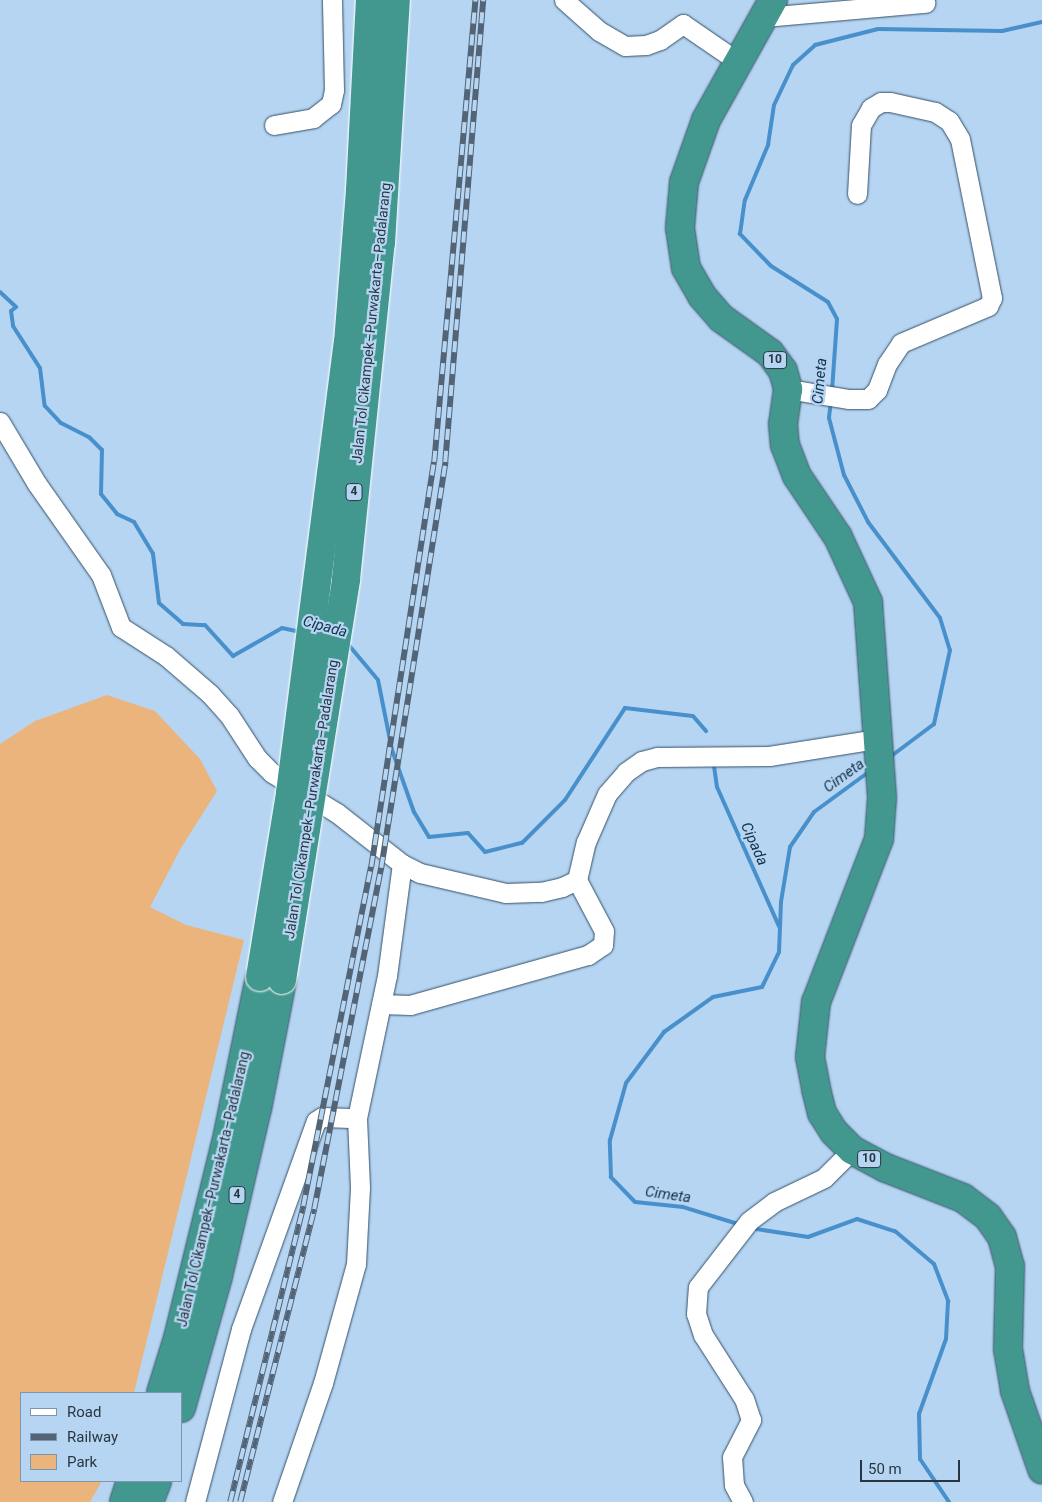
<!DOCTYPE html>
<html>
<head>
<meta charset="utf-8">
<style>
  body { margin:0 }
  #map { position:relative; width:1042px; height:1502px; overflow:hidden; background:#b6d5f2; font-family:Roboto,sans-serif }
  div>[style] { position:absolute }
  .green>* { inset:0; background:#ebb47d }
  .stream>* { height:4px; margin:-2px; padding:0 2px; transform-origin:2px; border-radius:2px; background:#4890cb }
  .roads { filter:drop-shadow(0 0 1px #345068) drop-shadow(0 0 1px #345068) }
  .minor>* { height:19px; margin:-9.5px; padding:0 9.5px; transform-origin:9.5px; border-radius:9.5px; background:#fff }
  .highway>* { height:28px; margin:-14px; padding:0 14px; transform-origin:14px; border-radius:14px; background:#42978e }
  .rail>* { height:5.5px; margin-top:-2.75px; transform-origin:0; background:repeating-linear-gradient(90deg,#b6d5f2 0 11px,#526475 0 22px); box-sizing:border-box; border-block:1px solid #526475 }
  .bridges { filter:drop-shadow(0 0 1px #fff) drop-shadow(0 0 1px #fff) }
  .highway-bridge>* { height:28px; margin:-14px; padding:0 14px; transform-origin:14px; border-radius:14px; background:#42978e }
  span { translate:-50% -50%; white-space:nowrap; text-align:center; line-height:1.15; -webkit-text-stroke:4.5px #b6d5f2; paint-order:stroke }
  .shield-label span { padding:1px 4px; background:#b6d5f2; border:1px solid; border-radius:4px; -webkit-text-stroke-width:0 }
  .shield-label { font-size:12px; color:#293641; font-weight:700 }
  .street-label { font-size:14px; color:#293641 }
  .water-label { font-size:15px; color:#13324b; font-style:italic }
  .legend { position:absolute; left:20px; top:1392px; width:162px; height:90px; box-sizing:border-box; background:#b6d5f2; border:1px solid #7e95ab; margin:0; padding:6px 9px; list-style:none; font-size:15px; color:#293641 }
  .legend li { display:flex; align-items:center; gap:10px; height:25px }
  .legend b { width:25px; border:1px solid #7e95ab }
  .scale { position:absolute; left:860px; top:1460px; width:100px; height:22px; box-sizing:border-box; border:2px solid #293641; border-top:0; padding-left:6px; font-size:15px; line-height:18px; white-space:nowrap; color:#293641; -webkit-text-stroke:4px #b6d5f2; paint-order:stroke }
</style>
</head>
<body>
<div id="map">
  <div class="green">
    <i style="clip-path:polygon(107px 695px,155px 711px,200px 759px,217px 791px,181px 848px,150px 907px,186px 925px,244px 940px,134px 1393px,21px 1393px,21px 1481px,102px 1481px,90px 1502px,0 1502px,0 744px,35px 721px)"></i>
  </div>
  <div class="stream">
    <i style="left:0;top:292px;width:22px;rotate:43deg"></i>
    <i style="left:16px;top:307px;width:6px;rotate:141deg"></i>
    <i style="left:11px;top:311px;width:15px;rotate:82deg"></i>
    <i style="left:13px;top:326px;width:50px;rotate:57.3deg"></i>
    <i style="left:40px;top:368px;width:38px;rotate:83deg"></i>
    <i style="left:45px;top:406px;width:23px;rotate:47deg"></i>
    <i style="left:61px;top:423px;width:31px;rotate:27deg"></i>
    <i style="left:89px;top:437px;width:18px;rotate:45deg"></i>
    <i style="left:102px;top:450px;width:44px;rotate:91.3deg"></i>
    <i style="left:101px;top:494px;width:26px;rotate:51deg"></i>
    <i style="left:117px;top:514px;width:19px;rotate:25deg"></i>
    <i style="left:134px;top:522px;width:37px;rotate:59deg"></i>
    <i style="left:153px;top:554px;width:49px;rotate:83deg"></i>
    <i style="left:159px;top:603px;width:32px;rotate:41deg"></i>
    <i style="left:183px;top:624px;width:22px;rotate:3deg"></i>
    <i style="left:205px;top:625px;width:42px;rotate:47.9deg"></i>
    <i style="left:233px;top:656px;width:56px;rotate:-29.7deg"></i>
    <i style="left:282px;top:628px;width:19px;rotate:12deg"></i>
    <i style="left:832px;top:391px;width:72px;rotate:-86deg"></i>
    <i style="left:837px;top:319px;width:19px;rotate:-118deg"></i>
    <i style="left:828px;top:302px;width:67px;rotate:-147.7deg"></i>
    <i style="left:771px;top:266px;width:45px;rotate:-134.1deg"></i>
    <i style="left:740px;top:234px;width:34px;rotate:-82deg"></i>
    <i style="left:745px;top:200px;width:60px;rotate:-67.3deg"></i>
    <i style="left:768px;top:145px;width:40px;rotate:-81.5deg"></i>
    <i style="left:774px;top:105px;width:44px;rotate:-64.6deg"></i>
    <i style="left:793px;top:65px;width:30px;rotate:-42deg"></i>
    <i style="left:815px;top:45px;width:65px;rotate:-14.3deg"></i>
    <i style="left:878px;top:29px;width:124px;rotate:0.9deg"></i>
    <i style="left:1002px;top:31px;width:41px;rotate:-12.7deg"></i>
    <i style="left:831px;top:401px;width:17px;rotate:97deg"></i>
    <i style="left:829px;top:418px;width:59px;rotate:75.3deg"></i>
    <i style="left:844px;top:475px;width:53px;rotate:62.9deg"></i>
    <i style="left:868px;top:522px;width:120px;rotate:53.1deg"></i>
    <i style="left:940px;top:618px;width:34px;rotate:73deg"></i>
    <i style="left:950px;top:650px;width:76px;rotate:102.2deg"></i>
    <i style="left:934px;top:724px;width:55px;rotate:143.1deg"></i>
    <i style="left:347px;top:643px;width:48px;rotate:50deg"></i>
    <i style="left:378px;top:680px;width:71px;rotate:78.7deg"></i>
    <i style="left:392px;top:750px;width:66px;rotate:70.5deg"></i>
    <i style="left:414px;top:812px;width:29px;rotate:59deg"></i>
    <i style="left:429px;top:837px;width:39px;rotate:-6deg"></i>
    <i style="left:468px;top:833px;width:25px;rotate:48deg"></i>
    <i style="left:485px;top:852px;width:38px;rotate:-14deg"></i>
    <i style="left:522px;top:843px;width:61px;rotate:-45deg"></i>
    <i style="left:565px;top:800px;width:110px;rotate:-56.9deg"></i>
    <i style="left:625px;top:708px;width:68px;rotate:6.7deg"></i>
    <i style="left:693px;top:716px;width:20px;rotate:49deg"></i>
    <i style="left:714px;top:766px;width:21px;rotate:82deg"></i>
    <i style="left:717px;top:787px;width:152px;rotate:66deg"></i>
    <i style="left:738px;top:1224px;width:58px;rotate:-162.8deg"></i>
    <i style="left:683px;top:1207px;width:48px;rotate:-174.1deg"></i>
    <i style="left:635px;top:1202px;width:35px;rotate:-134deg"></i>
    <i style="left:611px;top:1177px;width:37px;rotate:-92deg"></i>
    <i style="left:610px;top:1140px;width:59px;rotate:-74.3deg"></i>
    <i style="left:626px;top:1083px;width:64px;rotate:-53.3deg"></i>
    <i style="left:664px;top:1032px;width:60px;rotate:-35.5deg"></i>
    <i style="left:713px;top:997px;width:50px;rotate:-11.5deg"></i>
    <i style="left:762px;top:987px;width:39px;rotate:-64deg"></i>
    <i style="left:779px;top:952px;width:50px;rotate:-87.7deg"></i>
    <i style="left:781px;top:902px;width:56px;rotate:-80.7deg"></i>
    <i style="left:790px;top:847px;width:42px;rotate:-55.6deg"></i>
    <i style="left:814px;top:812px;width:69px;rotate:-36.2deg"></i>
    <i style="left:750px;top:1228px;width:59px;rotate:8.8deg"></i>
    <i style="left:808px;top:1237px;width:52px;rotate:-20.2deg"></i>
    <i style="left:857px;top:1219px;width:40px;rotate:18deg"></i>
    <i style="left:895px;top:1231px;width:51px;rotate:40.2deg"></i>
    <i style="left:934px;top:1264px;width:40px;rotate:69deg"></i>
    <i style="left:948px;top:1301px;width:38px;rotate:93deg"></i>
    <i style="left:946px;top:1339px;width:80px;rotate:109.8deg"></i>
    <i style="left:919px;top:1414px;width:45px;rotate:88.7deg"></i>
    <i style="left:920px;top:1459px;width:52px;rotate:56deg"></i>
  </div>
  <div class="roads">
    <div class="minor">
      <i style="left:564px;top:0;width:47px;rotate:41.5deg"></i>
      <i style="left:599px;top:31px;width:30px;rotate:30deg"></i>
      <i style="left:625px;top:46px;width:21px;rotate:-3deg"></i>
      <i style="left:646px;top:45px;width:15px;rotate:-20deg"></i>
      <i style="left:660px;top:40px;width:28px;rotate:-35deg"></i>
      <i style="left:683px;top:24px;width:65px;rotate:34.4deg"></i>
      <i style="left:764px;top:17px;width:162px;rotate:-5deg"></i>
      <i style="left:274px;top:125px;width:40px;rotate:-10deg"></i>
      <i style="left:313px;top:118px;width:23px;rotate:-38deg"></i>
      <i style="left:331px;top:104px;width:14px;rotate:-78deg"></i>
      <i style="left:334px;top:90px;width:90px;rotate:-91.3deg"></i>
      <i style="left:788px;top:389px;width:62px;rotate:9.3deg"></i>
      <i style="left:849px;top:399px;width:19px"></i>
      <i style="left:868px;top:399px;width:13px;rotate:-45deg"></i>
      <i style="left:877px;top:390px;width:28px;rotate:-69deg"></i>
      <i style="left:887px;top:364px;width:25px;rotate:-56deg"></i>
      <i style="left:901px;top:343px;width:95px;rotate:-23deg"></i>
      <i style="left:988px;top:306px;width:9px;rotate:-63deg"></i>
      <i style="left:992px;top:298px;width:162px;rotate:-101.4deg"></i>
      <i style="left:960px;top:139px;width:21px;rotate:-121deg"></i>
      <i style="left:949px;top:121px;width:17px;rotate:-147deg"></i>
      <i style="left:935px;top:112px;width:46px;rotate:-167.5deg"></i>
      <i style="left:890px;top:102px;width:9px;rotate:180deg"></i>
      <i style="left:881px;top:102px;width:12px;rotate:149deg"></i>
      <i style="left:871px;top:108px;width:20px;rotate:120deg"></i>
      <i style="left:861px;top:125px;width:69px;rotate:93.3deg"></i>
      <i style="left:0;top:422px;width:72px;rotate:59.2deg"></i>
      <i style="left:37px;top:484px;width:111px;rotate:54.9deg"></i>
      <i style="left:101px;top:575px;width:56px;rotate:69deg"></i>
      <i style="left:121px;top:627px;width:54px;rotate:32.8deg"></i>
      <i style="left:166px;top:656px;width:58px;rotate:40.8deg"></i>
      <i style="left:210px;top:694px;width:28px;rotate:48deg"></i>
      <i style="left:229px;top:715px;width:51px;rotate:56.9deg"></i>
      <i style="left:257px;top:758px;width:21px;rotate:45deg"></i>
      <i style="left:272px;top:773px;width:76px;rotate:31.6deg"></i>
      <i style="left:337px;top:813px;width:83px;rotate:38.1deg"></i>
      <i style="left:402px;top:864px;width:20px;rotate:27deg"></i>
      <i style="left:420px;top:873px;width:88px;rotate:13.1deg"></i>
      <i style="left:506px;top:893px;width:35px;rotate:-2deg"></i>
      <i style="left:541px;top:892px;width:22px;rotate:-13deg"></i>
      <i style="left:562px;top:887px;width:17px;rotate:-25deg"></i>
      <i style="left:577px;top:880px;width:39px;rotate:-77deg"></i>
      <i style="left:586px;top:842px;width:52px;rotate:-66.4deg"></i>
      <i style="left:607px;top:794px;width:29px;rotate:-49deg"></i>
      <i style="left:626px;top:772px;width:19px;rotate:-35deg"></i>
      <i style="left:642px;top:761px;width:16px;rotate:-15deg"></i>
      <i style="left:657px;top:757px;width:112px;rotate:-0.5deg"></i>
      <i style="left:769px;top:756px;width:108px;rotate:-9deg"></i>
      <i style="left:381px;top:1004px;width:29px;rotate:2deg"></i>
      <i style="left:410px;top:1005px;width:185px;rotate:-15.7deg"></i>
      <i style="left:588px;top:955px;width:18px;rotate:-34deg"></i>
      <i style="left:603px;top:945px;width:14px;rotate:-86deg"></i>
      <i style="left:604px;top:931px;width:58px;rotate:-117.9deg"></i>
      <i style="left:195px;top:1502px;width:179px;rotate:-75.1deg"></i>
      <i style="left:241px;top:1329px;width:221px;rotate:-70.2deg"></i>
      <i style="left:316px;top:1121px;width:7px;rotate:-34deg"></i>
      <i style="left:322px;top:1117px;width:35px;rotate:2deg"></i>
      <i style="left:282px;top:1502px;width:126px;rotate:-71deg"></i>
      <i style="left:323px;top:1383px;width:123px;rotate:-74.5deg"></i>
      <i style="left:356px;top:1264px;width:77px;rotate:-87deg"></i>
      <i style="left:360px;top:1187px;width:69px;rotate:-92.5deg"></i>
      <i style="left:357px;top:1118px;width:145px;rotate:-78.1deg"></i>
      <i style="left:387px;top:976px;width:113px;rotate:-82.4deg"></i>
      <i style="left:743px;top:1502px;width:19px;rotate:-118deg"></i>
      <i style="left:734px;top:1485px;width:28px;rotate:-94deg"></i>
      <i style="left:732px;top:1457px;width:42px;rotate:-62.8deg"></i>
      <i style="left:751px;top:1420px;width:22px;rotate:-108deg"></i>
      <i style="left:744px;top:1399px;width:76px;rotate:-122.6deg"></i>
      <i style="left:703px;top:1335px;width:22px;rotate:-108deg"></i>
      <i style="left:696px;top:1314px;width:27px;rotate:-86deg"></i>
      <i style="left:698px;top:1287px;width:83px;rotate:-52.3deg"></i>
      <i style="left:749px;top:1221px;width:31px;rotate:-37deg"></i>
      <i style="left:774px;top:1202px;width:55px;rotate:-25.6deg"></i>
      <i style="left:824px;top:1178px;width:40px;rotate:-45deg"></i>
    </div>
    <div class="highway">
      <i style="left:773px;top:0;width:137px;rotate:119.2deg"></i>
      <i style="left:706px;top:120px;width:66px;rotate:109.5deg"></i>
      <i style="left:684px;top:182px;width:46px;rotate:95deg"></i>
      <i style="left:680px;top:228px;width:40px;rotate:81.5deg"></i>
      <i style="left:686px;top:268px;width:32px;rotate:60deg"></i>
      <i style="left:702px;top:296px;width:29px;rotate:49deg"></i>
      <i style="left:721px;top:318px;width:60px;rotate:35.5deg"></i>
      <i style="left:770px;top:353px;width:22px;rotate:54deg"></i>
      <i style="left:783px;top:371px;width:19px;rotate:74deg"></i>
      <i style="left:788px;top:389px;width:35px;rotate:98deg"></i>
      <i style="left:783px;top:424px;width:21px;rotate:85deg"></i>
      <i style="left:785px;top:445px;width:33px;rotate:69deg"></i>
      <i style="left:797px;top:476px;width:73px;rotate:56.1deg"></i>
      <i style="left:838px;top:537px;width:72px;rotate:65.2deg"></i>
      <i style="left:868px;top:602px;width:196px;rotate:85.9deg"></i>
      <i style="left:882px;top:798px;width:41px;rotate:94.2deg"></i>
      <i style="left:879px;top:839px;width:175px;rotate:111.1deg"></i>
      <i style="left:816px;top:1002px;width:55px;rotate:96.2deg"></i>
      <i style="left:810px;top:1057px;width:33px;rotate:79deg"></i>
      <i style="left:816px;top:1089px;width:25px;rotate:76deg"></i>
      <i style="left:822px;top:1113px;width:22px;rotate:58deg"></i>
      <i style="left:834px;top:1132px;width:25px;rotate:45deg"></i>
      <i style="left:852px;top:1150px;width:38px;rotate:28deg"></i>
      <i style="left:886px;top:1168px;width:83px;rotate:21.3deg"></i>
      <i style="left:963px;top:1198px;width:31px;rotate:37deg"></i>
      <i style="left:988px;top:1217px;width:24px;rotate:55deg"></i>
      <i style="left:1002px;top:1237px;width:30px;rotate:75deg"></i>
      <i style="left:1010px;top:1266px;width:83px;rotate:91.4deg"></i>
      <i style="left:1008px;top:1349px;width:43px;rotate:80.5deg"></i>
      <i style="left:1015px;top:1391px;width:83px;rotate:70.9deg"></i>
      <i style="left:161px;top:1393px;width:58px;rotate:-72.8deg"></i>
      <i style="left:178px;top:1338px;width:210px;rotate:-76.2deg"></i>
      <i style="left:228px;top:1134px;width:160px;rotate:-78.5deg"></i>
      <i style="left:181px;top:1408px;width:137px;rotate:-74.3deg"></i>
      <i style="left:218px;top:1276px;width:171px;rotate:-76.9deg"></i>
      <i style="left:257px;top:1109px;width:131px;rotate:-79deg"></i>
      <i style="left:124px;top:1502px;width:22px;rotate:-72deg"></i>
      <i style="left:149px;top:1502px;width:22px;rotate:-69deg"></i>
    </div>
  </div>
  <div class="rail">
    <i style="left:230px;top:1502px;width:305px;rotate:-76.1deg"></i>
    <i style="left:303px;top:1206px;width:346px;rotate:-78.7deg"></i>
    <i style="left:371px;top:867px;width:410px;rotate:-81.2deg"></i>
    <i style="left:434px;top:462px;width:464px;rotate:-84.9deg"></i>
    <i style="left:240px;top:1502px;width:302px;rotate:-75.8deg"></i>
    <i style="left:314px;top:1209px;width:348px;rotate:-78.9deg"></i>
    <i style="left:381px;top:868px;width:411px;rotate:-81deg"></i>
    <i style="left:445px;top:462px;width:464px;rotate:-85.3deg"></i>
  </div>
  <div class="bridges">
    <div class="highway-bridge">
      <i style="left:260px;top:977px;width:186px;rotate:-80.7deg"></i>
      <i style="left:290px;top:793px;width:454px;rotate:-82.7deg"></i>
      <i style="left:348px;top:343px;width:153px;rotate:-85.5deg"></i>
      <i style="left:360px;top:190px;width:190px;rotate:-87deg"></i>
      <i style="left:282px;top:980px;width:406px;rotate:-80.9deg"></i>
      <i style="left:346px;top:579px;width:338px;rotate:-84.1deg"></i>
      <i style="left:381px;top:243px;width:243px;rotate:-86.5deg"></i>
    </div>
  </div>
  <div class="shield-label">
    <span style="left:775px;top:360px">10</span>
    <span style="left:354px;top:492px">4</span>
    <span style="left:869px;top:1159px">10</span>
    <span style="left:237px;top:1195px">4</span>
  </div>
  <div class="street-label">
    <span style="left:371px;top:323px;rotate:-84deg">Jalan Tol Cikampek–Purwakarta–Padalarang</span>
    <span style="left:311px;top:799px;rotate:-81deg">Jalan Tol Cikampek–Purwakarta–Padalarang</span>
    <span style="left:213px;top:1189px;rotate:-77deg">Jalan Tol Cikampek–Purwakarta–Padalarang</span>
  </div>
  <div class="water-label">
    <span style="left:820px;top:381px;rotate:-85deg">Cimeta</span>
    <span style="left:325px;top:627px;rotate:15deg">Cipada</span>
    <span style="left:844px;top:776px;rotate:-36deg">Cimeta</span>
    <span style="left:754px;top:844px;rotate:66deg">Cipada</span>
    <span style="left:668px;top:1195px;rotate:8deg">Cimeta</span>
  </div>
  <ul class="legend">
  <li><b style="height:6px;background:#fff"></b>Road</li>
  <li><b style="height:6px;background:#526475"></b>Railway</li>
  <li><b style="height:14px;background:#ebb47d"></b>Park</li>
  </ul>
  <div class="scale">50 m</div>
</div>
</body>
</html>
